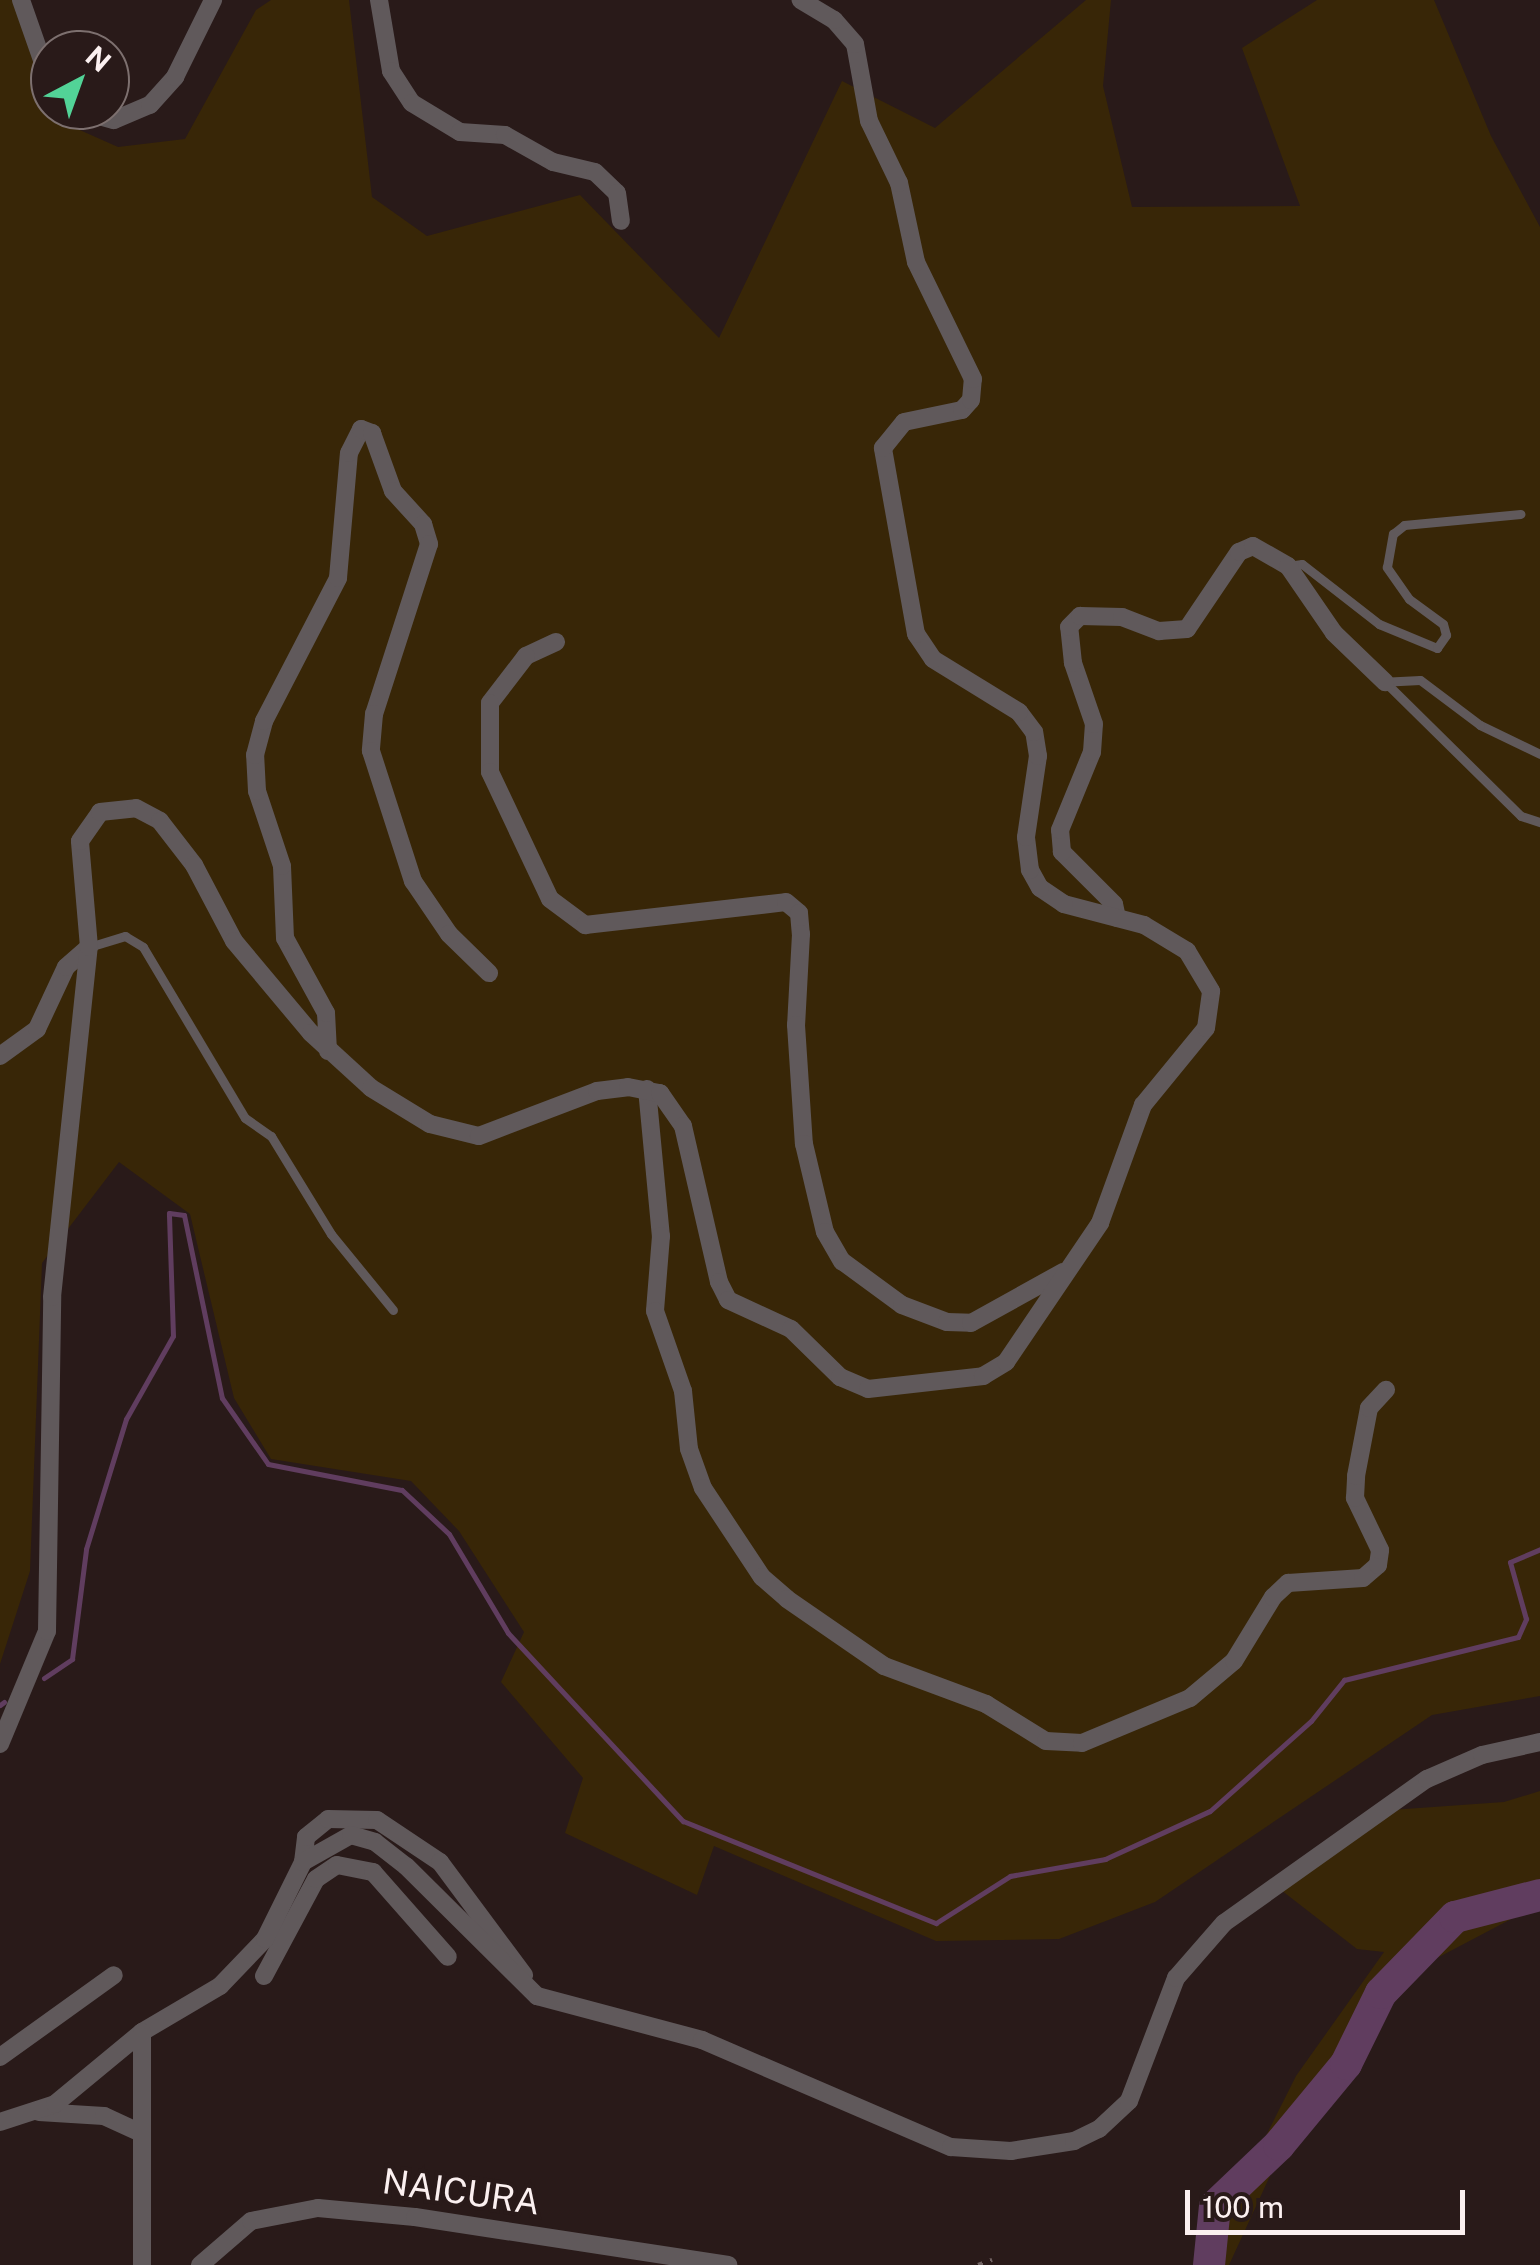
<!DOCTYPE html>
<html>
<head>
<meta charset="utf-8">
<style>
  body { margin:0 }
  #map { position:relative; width:1540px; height:2265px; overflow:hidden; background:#291a19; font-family:"Public Sans",sans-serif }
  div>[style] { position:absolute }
  .green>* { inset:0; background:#382607 }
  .stream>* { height:5px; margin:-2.5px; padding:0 2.5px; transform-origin:2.5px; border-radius:2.5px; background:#603d5f }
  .river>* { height:32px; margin:-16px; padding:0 16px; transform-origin:16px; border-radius:16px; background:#603d5f }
  .path>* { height:4px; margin-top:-2px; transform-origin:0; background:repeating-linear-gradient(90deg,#716363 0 5px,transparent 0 13px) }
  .lane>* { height:9px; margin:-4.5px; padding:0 4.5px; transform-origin:4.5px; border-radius:4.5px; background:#60595b }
  .street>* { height:18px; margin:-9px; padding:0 9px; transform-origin:9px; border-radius:9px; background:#60595b }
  span { translate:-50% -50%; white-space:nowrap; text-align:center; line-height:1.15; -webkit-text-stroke:8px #291a19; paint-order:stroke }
  .street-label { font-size:35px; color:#fbf0f0 }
  .north { position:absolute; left:30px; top:30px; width:100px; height:100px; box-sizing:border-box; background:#291a19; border:2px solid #7d706f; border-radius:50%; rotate:41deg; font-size:28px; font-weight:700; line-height:40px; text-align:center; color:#fbf0f0 }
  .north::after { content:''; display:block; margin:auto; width:35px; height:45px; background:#52d397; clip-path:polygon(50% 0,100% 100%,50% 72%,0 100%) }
  .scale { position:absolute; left:1185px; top:2190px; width:280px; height:45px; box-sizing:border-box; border:5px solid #fbf0f0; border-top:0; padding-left:12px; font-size:30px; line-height:35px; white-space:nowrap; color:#fbf0f0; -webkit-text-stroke:8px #291a19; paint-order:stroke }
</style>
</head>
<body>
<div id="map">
  <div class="green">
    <i style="clip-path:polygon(0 0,18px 0,50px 86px,50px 110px,59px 110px,64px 123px,118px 147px,185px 139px,256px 10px,271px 0,349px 0,372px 197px,427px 236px,580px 195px,719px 338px,842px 81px,935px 128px,1086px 0,1111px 0,1103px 86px,1132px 207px,1300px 206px,1242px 48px,1317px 0,1434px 0,1491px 136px,1540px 227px,1540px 1696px,1432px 1715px,1155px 1902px,1059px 1939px,936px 1941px,714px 1846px,697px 1895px,565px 1833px,583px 1778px,501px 1682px,524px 1632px,459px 1531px,411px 1481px,271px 1459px,234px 1398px,190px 1214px,119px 1162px,42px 1263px,30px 1571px,0 1664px)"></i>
    <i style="clip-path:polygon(1540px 1791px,1540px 1904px,1439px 1957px,1418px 1955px,1375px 1995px,1293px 2126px,1229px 2265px,1201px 2265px,1296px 2076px,1384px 1952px,1357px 1949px,1281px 1890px,1391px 1810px,1504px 1802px)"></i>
  </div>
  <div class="stream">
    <i style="left:44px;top:1678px;width:34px;rotate:-34deg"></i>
    <i style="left:72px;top:1659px;width:111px;rotate:-82.7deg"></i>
    <i style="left:86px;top:1549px;width:136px;rotate:-72.9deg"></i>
    <i style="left:126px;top:1419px;width:95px;rotate:-60.5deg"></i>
    <i style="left:173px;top:1336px;width:123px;rotate:-91.9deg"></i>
    <i style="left:169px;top:1213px;width:15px;rotate:8deg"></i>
    <i style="left:184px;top:1215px;width:187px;rotate:78.3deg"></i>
    <i style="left:222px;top:1398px;width:80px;rotate:55.1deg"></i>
    <i style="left:268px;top:1464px;width:136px;rotate:11deg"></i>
    <i style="left:402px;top:1490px;width:64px;rotate:43.1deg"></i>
    <i style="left:449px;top:1534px;width:115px;rotate:59.2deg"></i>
    <i style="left:508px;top:1633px;width:257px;rotate:47.1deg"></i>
    <i style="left:683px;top:1821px;width:273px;rotate:22deg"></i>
    <i style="left:936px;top:1923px;width:88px;rotate:-32.4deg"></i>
    <i style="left:1010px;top:1876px;width:97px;rotate:-10.1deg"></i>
    <i style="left:1105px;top:1859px;width:115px;rotate:-24.6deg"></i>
    <i style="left:1210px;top:1811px;width:135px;rotate:-41.7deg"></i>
    <i style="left:1311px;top:1721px;width:53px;rotate:-51.2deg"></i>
    <i style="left:1344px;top:1680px;width:179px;rotate:-13.9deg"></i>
    <i style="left:1518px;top:1637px;width:20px;rotate:-66deg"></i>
    <i style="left:1526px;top:1619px;width:59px;rotate:-105.7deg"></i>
    <i style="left:1510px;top:1562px;width:33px;rotate:-23deg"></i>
    <i style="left:0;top:1705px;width:5px;rotate:-37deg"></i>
  </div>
  <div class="river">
    <i style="left:1209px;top:2265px;width:59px;rotate:-84.2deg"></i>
    <i style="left:1215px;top:2206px;width:88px;rotate:-43.6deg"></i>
    <i style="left:1279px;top:2145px;width:105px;rotate:-50.4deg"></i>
    <i style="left:1346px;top:2064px;width:79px;rotate:-63.8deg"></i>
    <i style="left:1381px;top:1993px;width:106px;rotate:-45.8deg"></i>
    <i style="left:1455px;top:1917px;width:88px;rotate:-14.5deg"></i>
  </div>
  <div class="path">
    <i style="left:978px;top:2265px;width:15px;rotate:-20deg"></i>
  </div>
  <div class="lane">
    <i style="left:1288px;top:566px;width:14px;rotate:-8deg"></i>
    <i style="left:1302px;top:564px;width:98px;rotate:37.9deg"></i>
    <i style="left:1379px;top:624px;width:63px;rotate:22.5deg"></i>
    <i style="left:1437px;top:648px;width:16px;rotate:-55deg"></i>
    <i style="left:1446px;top:635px;width:11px;rotate:-105deg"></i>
    <i style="left:1443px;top:624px;width:42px;rotate:-143.7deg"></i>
    <i style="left:1409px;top:599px;width:39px;rotate:-125deg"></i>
    <i style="left:1387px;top:567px;width:34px;rotate:-80deg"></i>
    <i style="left:1393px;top:534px;width:14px;rotate:-39deg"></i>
    <i style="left:1404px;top:525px;width:117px;rotate:-5.4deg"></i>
    <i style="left:1540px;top:754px;width:67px;rotate:-154.2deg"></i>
    <i style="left:1480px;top:725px;width:75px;rotate:-143.1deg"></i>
    <i style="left:1420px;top:680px;width:35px;rotate:177deg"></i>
    <i style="left:1385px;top:682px;width:191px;rotate:44.6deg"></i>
    <i style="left:1521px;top:816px;width:20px;rotate:18deg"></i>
    <i style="left:89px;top:947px;width:38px;rotate:-17deg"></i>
    <i style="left:125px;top:936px;width:21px;rotate:31deg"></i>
    <i style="left:143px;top:947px;width:199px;rotate:59.2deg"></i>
    <i style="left:245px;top:1118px;width:32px;rotate:35deg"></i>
    <i style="left:271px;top:1136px;width:115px;rotate:58.5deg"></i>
    <i style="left:331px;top:1234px;width:98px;rotate:50.8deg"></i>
  </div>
  <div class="street">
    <i style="left:21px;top:0;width:88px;rotate:70.7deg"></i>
    <i style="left:379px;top:0;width:72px;rotate:80.4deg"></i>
    <i style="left:391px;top:71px;width:38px;rotate:57deg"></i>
    <i style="left:412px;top:103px;width:56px;rotate:31.1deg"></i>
    <i style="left:460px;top:132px;width:45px;rotate:3.8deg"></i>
    <i style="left:505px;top:135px;width:55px;rotate:29.4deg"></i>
    <i style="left:553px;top:162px;width:43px;rotate:13.4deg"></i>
    <i style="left:595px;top:172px;width:30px;rotate:44deg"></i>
    <i style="left:617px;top:193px;width:28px;rotate:82deg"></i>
    <i style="left:78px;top:110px;width:37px;rotate:16deg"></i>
    <i style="left:114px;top:120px;width:39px;rotate:-23deg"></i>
    <i style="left:150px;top:105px;width:38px;rotate:-48deg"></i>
    <i style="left:175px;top:77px;width:86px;rotate:-63.7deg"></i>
    <i style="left:556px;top:642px;width:33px;rotate:155deg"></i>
    <i style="left:526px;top:656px;width:59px;rotate:127.5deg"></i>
    <i style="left:490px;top:703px;width:69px;rotate:90deg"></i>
    <i style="left:490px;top:772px;width:140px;rotate:64.7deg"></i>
    <i style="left:550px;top:899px;width:44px;rotate:36.6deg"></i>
    <i style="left:585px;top:925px;width:202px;rotate:-6.5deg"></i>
    <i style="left:786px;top:902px;width:17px;rotate:40deg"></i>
    <i style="left:799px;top:913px;width:21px;rotate:85deg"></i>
    <i style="left:801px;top:934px;width:91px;rotate:93.1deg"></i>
    <i style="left:796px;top:1025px;width:119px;rotate:86.2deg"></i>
    <i style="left:804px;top:1144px;width:90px;rotate:76.6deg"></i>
    <i style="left:825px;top:1232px;width:34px;rotate:60deg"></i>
    <i style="left:842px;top:1261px;width:74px;rotate:36.3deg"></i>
    <i style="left:902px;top:1305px;width:48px;rotate:20.7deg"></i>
    <i style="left:947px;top:1322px;width:24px;rotate:2deg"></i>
    <i style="left:971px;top:1323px;width:105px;rotate:-29deg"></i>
    <i style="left:1117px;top:918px;width:14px;rotate:-102deg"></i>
    <i style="left:1114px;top:904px;width:74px;rotate:-135deg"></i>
    <i style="left:1062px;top:852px;width:22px;rotate:-95deg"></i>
    <i style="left:1060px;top:830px;width:84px;rotate:-67.7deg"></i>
    <i style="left:1092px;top:752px;width:28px;rotate:-86deg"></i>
    <i style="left:1094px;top:724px;width:65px;rotate:-109deg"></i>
    <i style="left:1073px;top:663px;width:36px;rotate:-96deg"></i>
    <i style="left:1069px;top:627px;width:16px;rotate:-45deg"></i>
    <i style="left:1080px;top:616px;width:42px;rotate:1.4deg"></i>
    <i style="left:1122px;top:617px;width:40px;rotate:21deg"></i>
    <i style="left:1159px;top:631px;width:28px;rotate:-4deg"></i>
    <i style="left:1187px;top:629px;width:93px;rotate:-56deg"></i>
    <i style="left:1239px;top:552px;width:15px;rotate:-23deg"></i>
    <i style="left:1253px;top:546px;width:40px;rotate:29.7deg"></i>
    <i style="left:1288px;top:566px;width:81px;rotate:55.5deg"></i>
    <i style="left:1334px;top:633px;width:71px;rotate:43.9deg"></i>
    <i style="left:328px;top:1051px;width:38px;rotate:-93deg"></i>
    <i style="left:326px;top:1013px;width:85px;rotate:-118.7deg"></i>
    <i style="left:285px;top:938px;width:72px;rotate:-92.4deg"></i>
    <i style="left:282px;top:866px;width:79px;rotate:-108.4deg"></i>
    <i style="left:257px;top:791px;width:36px;rotate:-93deg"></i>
    <i style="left:255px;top:755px;width:35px;rotate:-75deg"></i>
    <i style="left:264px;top:721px;width:161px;rotate:-62.6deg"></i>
    <i style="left:338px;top:578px;width:125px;rotate:-85deg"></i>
    <i style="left:349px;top:453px;width:27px;rotate:-63deg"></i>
    <i style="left:361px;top:429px;width:12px;rotate:20deg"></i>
    <i style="left:372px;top:433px;width:62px;rotate:70.1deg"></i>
    <i style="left:393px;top:491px;width:45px;rotate:47.7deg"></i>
    <i style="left:423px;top:524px;width:21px;rotate:73deg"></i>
    <i style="left:429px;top:544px;width:179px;rotate:107.9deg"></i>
    <i style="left:374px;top:714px;width:37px;rotate:95deg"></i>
    <i style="left:371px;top:751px;width:137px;rotate:72.1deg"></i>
    <i style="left:413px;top:881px;width:64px;rotate:55.8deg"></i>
    <i style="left:449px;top:934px;width:56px;rotate:44.3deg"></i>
    <i style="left:0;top:1056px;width:46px;rotate:-36.1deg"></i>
    <i style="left:37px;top:1029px;width:68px;rotate:-64.9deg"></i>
    <i style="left:66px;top:967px;width:30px;rotate:-41deg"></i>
    <i style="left:647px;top:1089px;width:148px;rotate:84.6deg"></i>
    <i style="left:661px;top:1236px;width:75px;rotate:94.6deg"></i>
    <i style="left:655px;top:1311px;width:85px;rotate:70.7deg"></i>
    <i style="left:683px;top:1391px;width:58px;rotate:84.1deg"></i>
    <i style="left:689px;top:1449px;width:41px;rotate:70.3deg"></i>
    <i style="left:703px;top:1488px;width:107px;rotate:56.5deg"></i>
    <i style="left:762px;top:1577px;width:33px;rotate:41deg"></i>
    <i style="left:787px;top:1599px;width:118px;rotate:34.6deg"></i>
    <i style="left:884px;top:1666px;width:109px;rotate:20.4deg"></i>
    <i style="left:986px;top:1704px;width:70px;rotate:31.7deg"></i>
    <i style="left:1046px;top:1741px;width:36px;rotate:3deg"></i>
    <i style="left:1082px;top:1743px;width:117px;rotate:-22.6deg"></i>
    <i style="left:1190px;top:1698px;width:57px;rotate:-40.1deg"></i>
    <i style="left:1234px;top:1661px;width:75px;rotate:-58.6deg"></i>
    <i style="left:1273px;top:1597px;width:21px;rotate:-43deg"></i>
    <i style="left:1288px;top:1583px;width:75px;rotate:-3.8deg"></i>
    <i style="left:1363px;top:1578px;width:20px;rotate:-41deg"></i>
    <i style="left:1378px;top:1565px;width:15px;rotate:-82deg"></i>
    <i style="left:1380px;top:1550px;width:58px;rotate:-115.7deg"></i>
    <i style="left:1355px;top:1498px;width:22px;rotate:-87deg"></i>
    <i style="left:1356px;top:1476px;width:69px;rotate:-79.2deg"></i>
    <i style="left:1369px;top:1408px;width:25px;rotate:-47deg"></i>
    <i style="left:0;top:1744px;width:122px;rotate:-67.4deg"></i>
    <i style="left:47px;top:1631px;width:334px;rotate:-89.1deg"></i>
    <i style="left:52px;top:1297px;width:352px;rotate:-84deg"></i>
    <i style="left:89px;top:947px;width:106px;rotate:-94.9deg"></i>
    <i style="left:80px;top:841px;width:35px;rotate:-55deg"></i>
    <i style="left:100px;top:812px;width:36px;rotate:-6deg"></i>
    <i style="left:136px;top:808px;width:27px;rotate:28deg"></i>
    <i style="left:160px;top:821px;width:56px;rotate:52.3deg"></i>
    <i style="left:194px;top:865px;width:86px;rotate:62.2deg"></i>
    <i style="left:234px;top:941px;width:120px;rotate:50.1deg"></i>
    <i style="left:311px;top:1033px;width:81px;rotate:42.5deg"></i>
    <i style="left:371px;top:1088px;width:69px;rotate:31.4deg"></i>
    <i style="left:430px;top:1124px;width:50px;rotate:13.8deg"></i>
    <i style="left:479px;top:1136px;width:126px;rotate:-20.9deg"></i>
    <i style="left:597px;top:1091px;width:31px;rotate:-7deg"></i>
    <i style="left:628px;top:1087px;width:33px;rotate:11deg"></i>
    <i style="left:660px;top:1093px;width:40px;rotate:55.1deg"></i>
    <i style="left:683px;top:1126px;width:160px;rotate:77deg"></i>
    <i style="left:719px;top:1282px;width:20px;rotate:63deg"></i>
    <i style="left:728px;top:1300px;width:69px;rotate:24.7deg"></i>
    <i style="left:791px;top:1329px;width:69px;rotate:44.4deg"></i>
    <i style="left:840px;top:1377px;width:30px;rotate:23deg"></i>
    <i style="left:868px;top:1389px;width:116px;rotate:-6.4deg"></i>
    <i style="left:983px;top:1376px;width:27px;rotate:-31deg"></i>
    <i style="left:1006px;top:1362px;width:168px;rotate:-55.9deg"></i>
    <i style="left:1100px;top:1223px;width:126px;rotate:-70deg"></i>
    <i style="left:1143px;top:1105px;width:99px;rotate:-50.7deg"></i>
    <i style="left:1206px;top:1028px;width:37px;rotate:-82deg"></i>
    <i style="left:1211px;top:991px;width:47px;rotate:-121deg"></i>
    <i style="left:1187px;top:951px;width:50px;rotate:-148.8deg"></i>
    <i style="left:1144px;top:925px;width:83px;rotate:-165.3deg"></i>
    <i style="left:1064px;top:904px;width:29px;rotate:-146deg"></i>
    <i style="left:1040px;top:888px;width:21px;rotate:-119deg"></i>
    <i style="left:1030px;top:870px;width:33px;rotate:-97deg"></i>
    <i style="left:1026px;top:837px;width:82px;rotate:-81.6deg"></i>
    <i style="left:1038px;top:756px;width:24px;rotate:-99deg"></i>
    <i style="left:1034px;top:732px;width:25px;rotate:-127deg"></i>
    <i style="left:1019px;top:712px;width:101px;rotate:-148.4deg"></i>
    <i style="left:933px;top:659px;width:30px;rotate:-124deg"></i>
    <i style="left:916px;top:634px;width:189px;rotate:-100.1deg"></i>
    <i style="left:883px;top:448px;width:33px;rotate:-51deg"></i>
    <i style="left:904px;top:422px;width:59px;rotate:-11.7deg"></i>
    <i style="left:962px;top:410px;width:13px;rotate:-48deg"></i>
    <i style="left:971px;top:400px;width:21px;rotate:-85deg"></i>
    <i style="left:973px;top:379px;width:130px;rotate:-116deg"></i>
    <i style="left:916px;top:262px;width:81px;rotate:-102.1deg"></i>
    <i style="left:899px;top:183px;width:69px;rotate:-115.8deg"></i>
    <i style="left:869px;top:121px;width:78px;rotate:-100.3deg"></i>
    <i style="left:855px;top:44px;width:32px;rotate:-131deg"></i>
    <i style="left:834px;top:20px;width:39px;rotate:-149deg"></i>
    <i style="left:303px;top:1862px;width:25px;rotate:-83deg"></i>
    <i style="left:306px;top:1837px;width:28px;rotate:-39deg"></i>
    <i style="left:328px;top:1819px;width:49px;rotate:1.2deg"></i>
    <i style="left:377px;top:1820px;width:76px;rotate:33.7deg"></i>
    <i style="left:440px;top:1862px;width:141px;rotate:53.4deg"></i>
    <i style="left:264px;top:1976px;width:110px;rotate:-61.8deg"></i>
    <i style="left:316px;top:1879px;width:25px;rotate:-34deg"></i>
    <i style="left:337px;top:1865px;width:37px;rotate:11deg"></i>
    <i style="left:373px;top:1872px;width:113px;rotate:48.6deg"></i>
    <i style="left:0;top:2057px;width:140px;rotate:-35.7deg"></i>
    <i style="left:39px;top:2112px;width:65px;rotate:3.5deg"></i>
    <i style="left:104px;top:2116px;width:41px;rotate:24.7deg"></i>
    <i style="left:0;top:2122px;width:58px;rotate:-18.1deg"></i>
    <i style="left:55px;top:2104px;width:113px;rotate:-39.6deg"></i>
    <i style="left:142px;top:2032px;width:91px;rotate:-30.5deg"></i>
    <i style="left:220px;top:1986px;width:65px;rotate:-46.2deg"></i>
    <i style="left:265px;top:1939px;width:86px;rotate:-63.7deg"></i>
    <i style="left:303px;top:1862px;width:55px;rotate:-29.4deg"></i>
    <i style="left:351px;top:1835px;width:25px;rotate:16deg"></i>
    <i style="left:375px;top:1842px;width:39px;rotate:38deg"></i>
    <i style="left:406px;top:1866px;width:185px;rotate:44.8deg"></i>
    <i style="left:537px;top:1996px;width:171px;rotate:14.9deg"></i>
    <i style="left:702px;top:2040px;width:271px;rotate:23.3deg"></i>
    <i style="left:951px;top:2147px;width:60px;rotate:3.8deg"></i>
    <i style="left:1011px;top:2151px;width:64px;rotate:-9deg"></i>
    <i style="left:1074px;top:2141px;width:28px;rotate:-26deg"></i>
    <i style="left:1099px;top:2129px;width:41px;rotate:-43deg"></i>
    <i style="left:1129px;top:2101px;width:132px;rotate:-69.1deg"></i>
    <i style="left:1176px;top:1978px;width:73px;rotate:-48.9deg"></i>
    <i style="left:1224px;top:1923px;width:249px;rotate:-35.4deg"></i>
    <i style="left:1427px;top:1779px;width:60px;rotate:-23.6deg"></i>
    <i style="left:1482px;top:1755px;width:59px;rotate:-12.6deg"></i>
    <i style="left:142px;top:2265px;width:233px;rotate:-90deg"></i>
    <i style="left:200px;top:2265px;width:67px;rotate:-40.8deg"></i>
    <i style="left:251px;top:2221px;width:68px;rotate:-11deg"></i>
    <i style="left:318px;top:2208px;width:97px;rotate:5.3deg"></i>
    <i style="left:415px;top:2217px;width:317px;rotate:8.7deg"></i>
  </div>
  <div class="street-label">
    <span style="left:461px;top:2192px;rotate:8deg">NAICURA</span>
  </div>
  <div class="north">N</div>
  <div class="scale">100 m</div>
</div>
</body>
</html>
